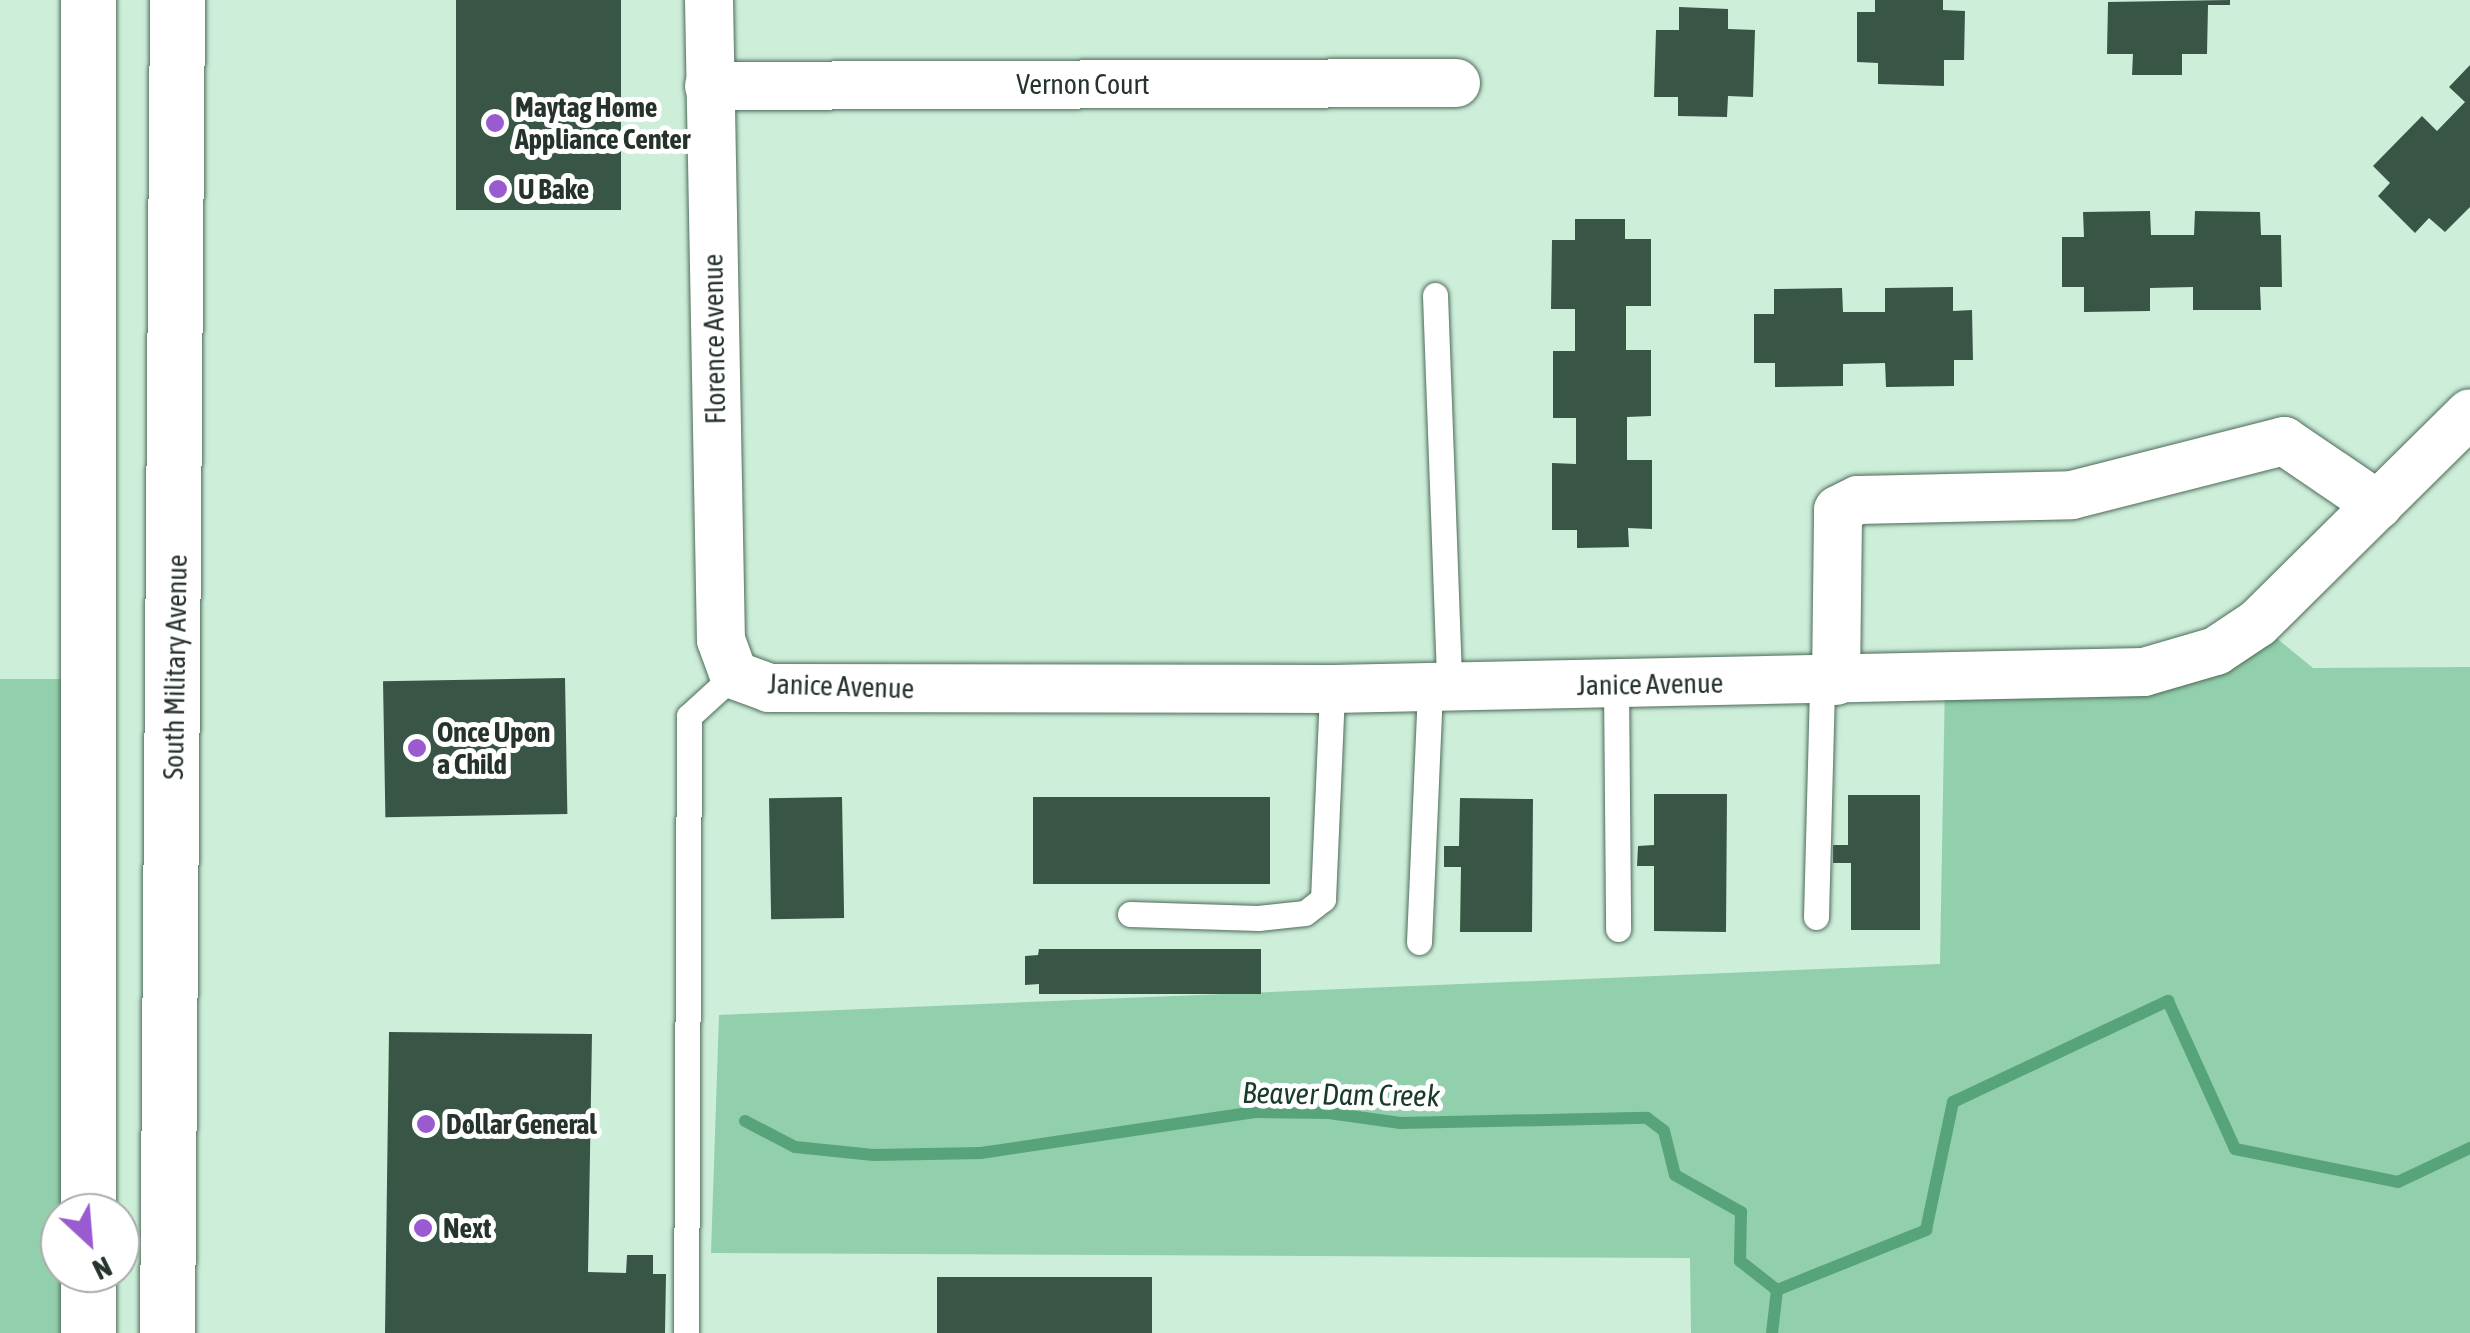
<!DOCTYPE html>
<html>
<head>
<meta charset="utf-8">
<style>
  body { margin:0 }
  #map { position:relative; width:2470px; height:1333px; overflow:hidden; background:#cdeed9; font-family:"Asap Condensed",sans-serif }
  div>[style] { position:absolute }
  .green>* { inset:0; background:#92cfac }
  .stream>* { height:12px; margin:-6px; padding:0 6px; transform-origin:6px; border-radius:6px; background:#57a37a }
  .building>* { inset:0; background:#395545; transform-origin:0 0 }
  .roads { filter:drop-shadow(0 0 2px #4e6b5a) drop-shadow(0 0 2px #4e6b5a) }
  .lane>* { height:25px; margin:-12.5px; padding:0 12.5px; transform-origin:12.5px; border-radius:12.5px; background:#fff }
  .street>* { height:48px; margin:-24px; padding:0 24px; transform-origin:24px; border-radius:24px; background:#fff }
  .secondary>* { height:55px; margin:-27.5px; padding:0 27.5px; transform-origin:27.5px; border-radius:27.5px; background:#fff }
  .dots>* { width:28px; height:28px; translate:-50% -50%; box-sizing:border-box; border:5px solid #fff; border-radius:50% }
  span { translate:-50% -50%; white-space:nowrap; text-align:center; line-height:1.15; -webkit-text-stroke:10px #fff; paint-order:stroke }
  .street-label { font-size:28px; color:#26332b }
  .poi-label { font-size:28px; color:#26332b; font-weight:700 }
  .left { translate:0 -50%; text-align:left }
  .water-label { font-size:30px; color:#183a28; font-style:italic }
  .north { position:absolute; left:40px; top:1193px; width:100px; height:100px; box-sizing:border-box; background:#fff; border:2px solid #a8adaa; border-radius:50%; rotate:154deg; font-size:28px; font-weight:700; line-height:40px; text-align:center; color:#26332b }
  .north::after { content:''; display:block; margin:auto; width:35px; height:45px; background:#9a5bd1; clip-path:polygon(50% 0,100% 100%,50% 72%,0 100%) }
</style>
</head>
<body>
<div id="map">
  <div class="green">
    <i style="clip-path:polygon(2258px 623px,2313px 668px,2470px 667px,2470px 1333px,1691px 1333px,1690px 1258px,711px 1253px,719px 1015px,1940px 964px,1945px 680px,2093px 677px)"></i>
    <i style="clip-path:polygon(0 679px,88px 679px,88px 1213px,60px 1213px,60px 1273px,88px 1273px,88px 1333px,0 1333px)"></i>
  </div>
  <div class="stream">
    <i style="left:745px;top:1121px;width:56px;rotate:27.5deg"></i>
    <i style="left:795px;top:1147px;width:79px;rotate:5.8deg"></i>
    <i style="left:874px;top:1155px;width:107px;rotate:-1.1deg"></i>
    <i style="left:981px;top:1153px;width:277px;rotate:-8.5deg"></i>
    <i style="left:1255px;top:1112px;width:74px;rotate:0.8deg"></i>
    <i style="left:1329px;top:1113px;width:72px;rotate:8deg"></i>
    <i style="left:1400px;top:1123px;width:247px;rotate:-1.2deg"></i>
    <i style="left:1647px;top:1118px;width:21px;rotate:37deg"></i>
    <i style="left:1664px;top:1131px;width:45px;rotate:76deg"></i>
    <i style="left:1675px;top:1175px;width:76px;rotate:29.3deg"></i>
    <i style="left:1741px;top:1212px;width:49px;rotate:91.2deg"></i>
    <i style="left:1740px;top:1261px;width:47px;rotate:38.1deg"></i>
    <i style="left:1777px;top:1290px;width:43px;rotate:96.6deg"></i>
    <i style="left:1777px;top:1290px;width:161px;rotate:-21.9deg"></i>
    <i style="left:1926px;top:1230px;width:131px;rotate:-78.1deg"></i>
    <i style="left:1953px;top:1102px;width:238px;rotate:-25.2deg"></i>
    <i style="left:2168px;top:1001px;width:162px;rotate:65.6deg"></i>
    <i style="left:2235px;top:1149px;width:166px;rotate:11.4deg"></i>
    <i style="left:2398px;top:1182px;width:80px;rotate:-25.3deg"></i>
  </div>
  <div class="building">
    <i style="left:456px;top:0;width:165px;height:210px"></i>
    <i style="clip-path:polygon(1875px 0,1943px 0,1943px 10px,1965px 11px,1964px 60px,1944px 60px,1944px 86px,1878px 84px,1878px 63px,1857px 62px,1857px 12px,1875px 12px)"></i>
    <i style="clip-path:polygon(2230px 0,2230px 5px,2208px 5px,2207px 54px,2182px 54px,2182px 75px,2132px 75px,2133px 54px,2107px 54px,2108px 2px)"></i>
    <i style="clip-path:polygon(1679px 7px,1728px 9px,1728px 29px,1755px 30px,1753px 97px,1728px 96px,1727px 117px,1678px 116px,1678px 97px,1654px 97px,1656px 30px,1679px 30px)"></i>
    <i style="clip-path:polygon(2470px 65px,2470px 207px,2445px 232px,2429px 218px,2415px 233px,2378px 196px,2390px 183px,2373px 166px,2422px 116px,2437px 131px,2465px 102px,2449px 87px)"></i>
    <i style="clip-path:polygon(2150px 211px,2151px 235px,2194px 235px,2195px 211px,2260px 212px,2261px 235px,2281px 235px,2282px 287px,2260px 287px,2261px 310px,2193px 310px,2193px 287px,2150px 288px,2150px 311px,2084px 312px,2084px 287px,2062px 287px,2062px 237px,2084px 237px,2083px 212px)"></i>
    <i style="clip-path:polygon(1575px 219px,1625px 219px,1625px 239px,1651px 239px,1651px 306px,1626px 306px,1626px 350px,1651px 350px,1651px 416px,1627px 417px,1627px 460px,1652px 460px,1652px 529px,1628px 528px,1629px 547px,1577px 548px,1577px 530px,1552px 530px,1552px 463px,1576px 464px,1576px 418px,1553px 418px,1553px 351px,1575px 351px,1575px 309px,1551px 309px,1552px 240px,1575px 240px)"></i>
    <i style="clip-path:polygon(1953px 287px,1953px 311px,1972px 310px,1973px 360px,1954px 360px,1954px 386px,1886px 387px,1885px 363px,1843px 364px,1843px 386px,1775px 387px,1775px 363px,1754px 363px,1754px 314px,1774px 314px,1774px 289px,1842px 288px,1843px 312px,1885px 312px,1885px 288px)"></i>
    <i style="left:565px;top:678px;width:136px;height:182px;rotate:89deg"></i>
    <i style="clip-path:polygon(1654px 794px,1727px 794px,1726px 932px,1654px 931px,1654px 866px,1637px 866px,1638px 846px,1654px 845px)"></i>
    <i style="clip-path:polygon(1848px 795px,1920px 795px,1920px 930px,1851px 930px,1851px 863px,1833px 863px,1833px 845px,1848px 845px)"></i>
    <i style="left:842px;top:797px;width:121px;height:73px;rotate:89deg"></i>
    <i style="left:1270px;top:797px;width:87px;height:237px;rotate:90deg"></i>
    <i style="clip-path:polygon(1460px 798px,1533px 799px,1532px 932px,1460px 932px,1461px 867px,1444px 867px,1444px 846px,1459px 846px)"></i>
    <i style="clip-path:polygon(1039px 949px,1261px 949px,1261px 994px,1039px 994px,1039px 984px,1025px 985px,1025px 956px,1038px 955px)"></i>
    <i style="clip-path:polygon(389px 1032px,592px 1034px,588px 1272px,626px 1273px,627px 1255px,653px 1255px,653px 1274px,666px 1274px,665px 1333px,385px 1333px)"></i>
    <i style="left:937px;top:1277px;width:215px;height:56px"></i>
  </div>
  <div class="roads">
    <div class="lane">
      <i style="left:1435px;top:295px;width:391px;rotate:87.9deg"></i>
      <i style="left:1616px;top:684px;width:245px;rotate:89.5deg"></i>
      <i style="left:1130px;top:914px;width:128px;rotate:1.8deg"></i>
      <i style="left:1258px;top:918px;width:47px;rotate:-6.1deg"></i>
      <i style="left:1305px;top:913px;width:23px;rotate:-38deg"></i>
      <i style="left:1323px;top:899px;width:210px;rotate:-87.5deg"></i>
      <i style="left:1816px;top:917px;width:235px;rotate:-88.5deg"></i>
      <i style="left:1419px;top:942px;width:255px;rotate:-87.5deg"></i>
      <i style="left:686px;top:1333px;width:617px;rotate:-89.72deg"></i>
      <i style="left:689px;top:716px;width:61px;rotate:-42.3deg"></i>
    </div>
    <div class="street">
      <i style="left:709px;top:0;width:640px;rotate:88.93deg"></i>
      <i style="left:721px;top:640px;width:37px;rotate:70deg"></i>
      <i style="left:734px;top:675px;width:37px;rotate:20deg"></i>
      <i style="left:769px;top:688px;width:563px;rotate:0.1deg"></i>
      <i style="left:1332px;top:689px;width:812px;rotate:-1.2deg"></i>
      <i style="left:2144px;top:672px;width:75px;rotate:-16.3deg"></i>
      <i style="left:2216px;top:651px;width:50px;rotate:-33.7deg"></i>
      <i style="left:2258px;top:623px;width:298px;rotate:-44.7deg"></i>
      <i style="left:709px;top:86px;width:747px;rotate:-0.23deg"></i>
      <i style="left:1836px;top:681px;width:171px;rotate:-89.3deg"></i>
      <i style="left:1838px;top:510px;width:22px;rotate:-27deg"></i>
      <i style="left:1858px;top:500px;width:214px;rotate:-1.3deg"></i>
      <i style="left:2072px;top:495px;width:219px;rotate:-14.3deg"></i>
      <i style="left:2284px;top:441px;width:114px;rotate:34.2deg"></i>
    </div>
    <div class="secondary">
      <i style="left:88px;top:1213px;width:1213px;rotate:-90deg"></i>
      <i style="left:88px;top:1333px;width:60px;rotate:-90deg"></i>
      <i style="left:167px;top:1333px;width:1333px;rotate:-89.57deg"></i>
    </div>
  </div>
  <div class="dots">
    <i style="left:495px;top:123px;background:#9a5bd1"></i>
    <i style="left:498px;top:189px;background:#9a5bd1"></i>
    <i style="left:417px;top:748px;background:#9a5bd1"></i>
    <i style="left:426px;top:1124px;background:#9a5bd1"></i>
    <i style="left:423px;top:1228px;background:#9a5bd1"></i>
  </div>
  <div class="street-label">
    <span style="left:1083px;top:84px">Vernon Court</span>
    <span style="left:714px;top:339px;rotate:-91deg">Florence Avenue</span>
    <span style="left:175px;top:667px;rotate:-89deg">South Military Avenue</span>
    <span style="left:1650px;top:684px;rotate:-1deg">Janice Avenue</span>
    <span style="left:841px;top:686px;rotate:2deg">Janice Avenue</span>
  </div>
  <div class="poi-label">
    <span class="left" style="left:515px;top:123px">Maytag Home<br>Appliance Center</span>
    <span class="left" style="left:518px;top:189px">U Bake</span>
    <span class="left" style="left:437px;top:748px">Once Upon<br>a Child</span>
    <span class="left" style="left:446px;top:1124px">Dollar General</span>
    <span class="left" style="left:443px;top:1228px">Next</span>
  </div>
  <div class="water-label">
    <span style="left:1341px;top:1094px;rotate:1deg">Beaver Dam Creek</span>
  </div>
  <div class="north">N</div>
</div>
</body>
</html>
